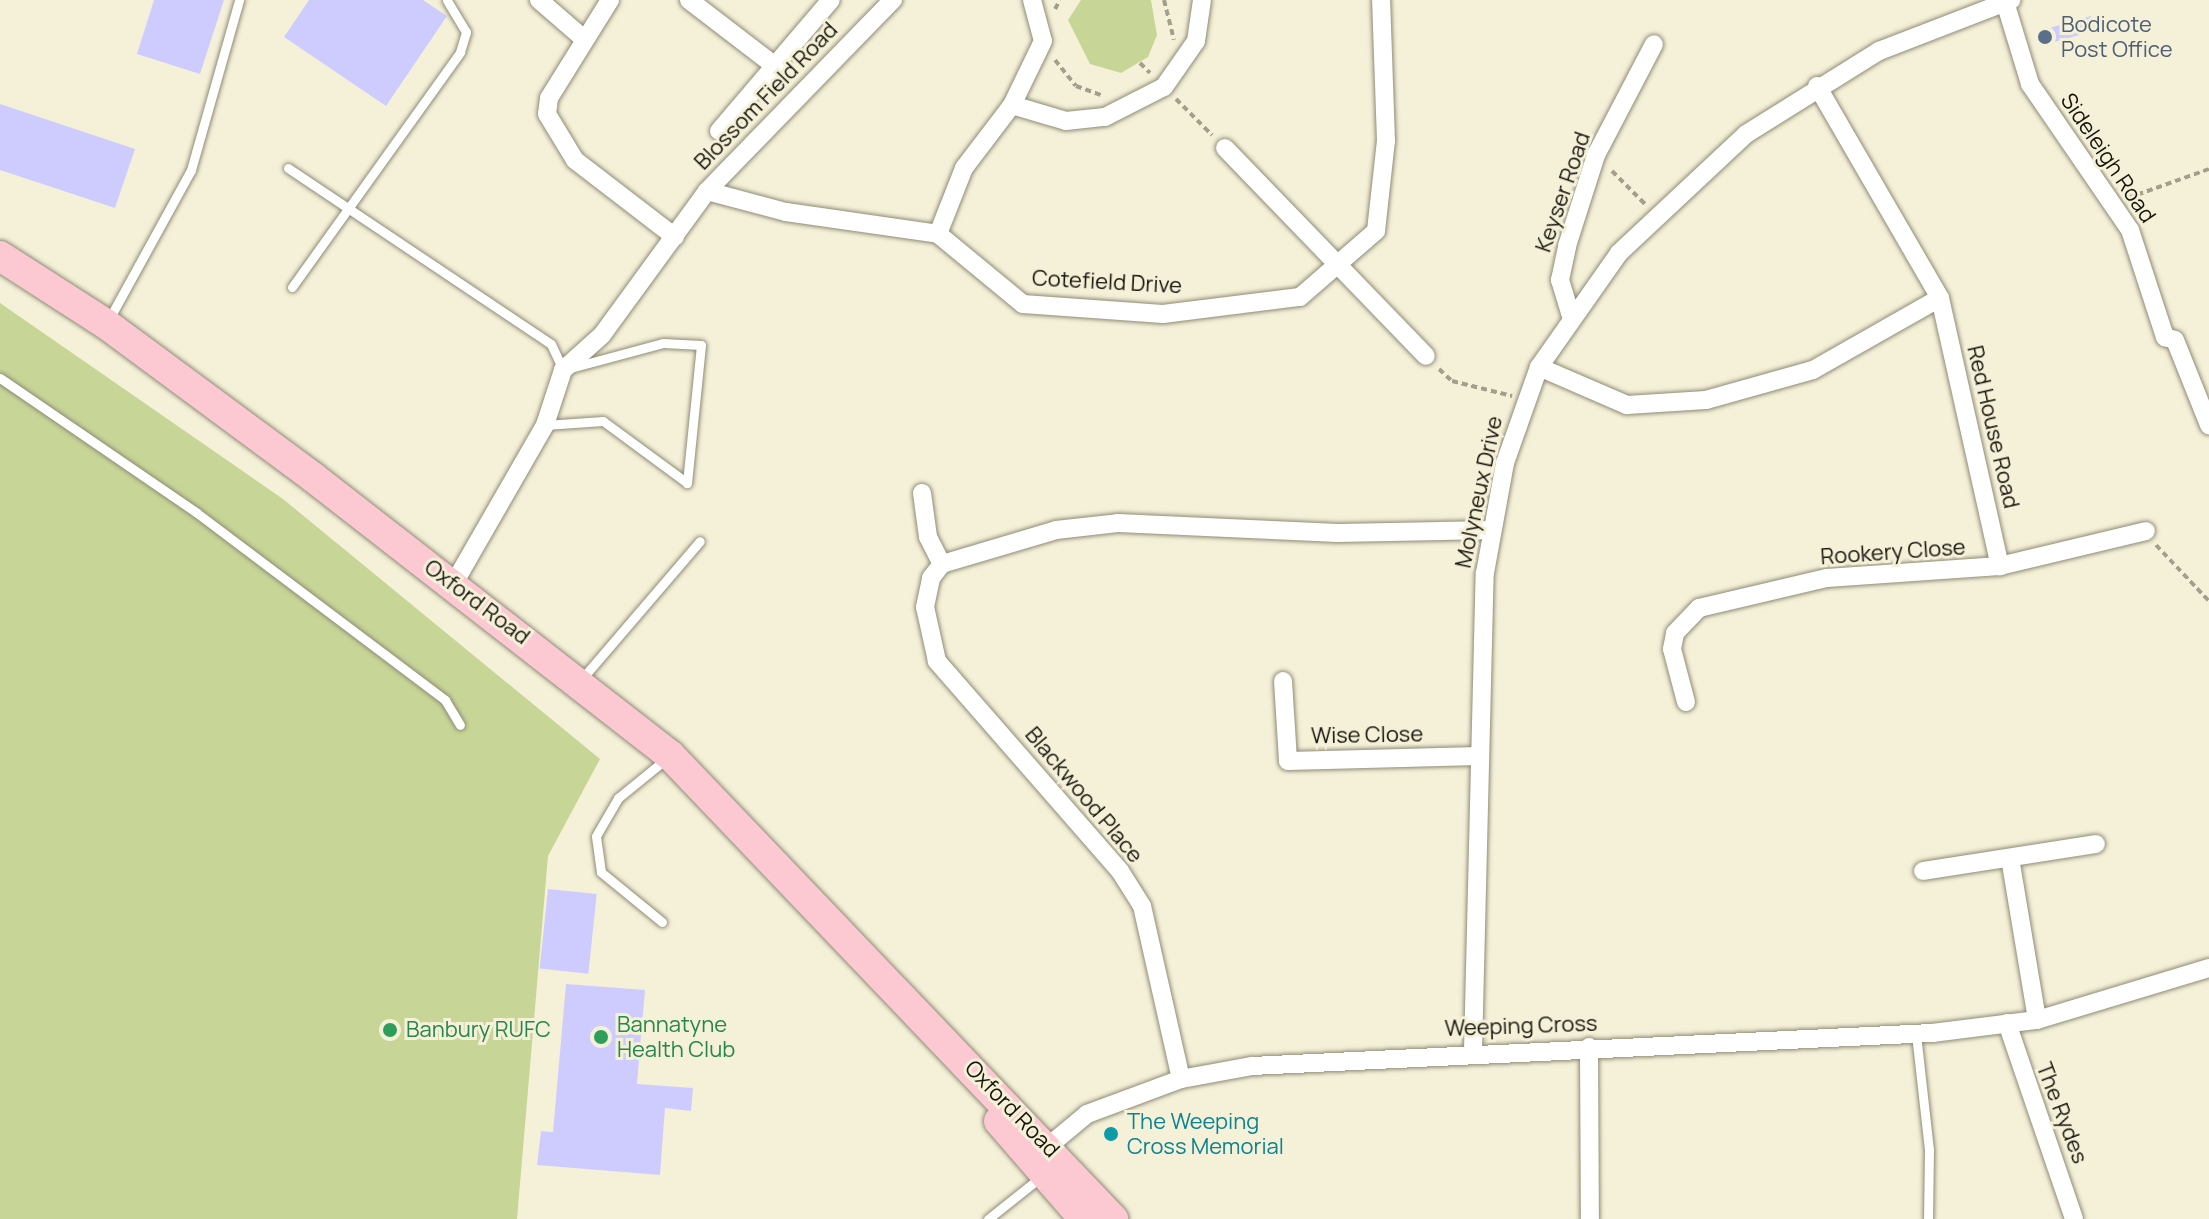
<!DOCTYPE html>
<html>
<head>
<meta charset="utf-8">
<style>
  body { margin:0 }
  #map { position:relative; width:2209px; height:1219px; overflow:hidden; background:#f5f1d9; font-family:Manrope,sans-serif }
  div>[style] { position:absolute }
  .green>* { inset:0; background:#c7d697 }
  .building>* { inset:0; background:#ceccfe; transform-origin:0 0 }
  .path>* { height:4px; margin-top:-2px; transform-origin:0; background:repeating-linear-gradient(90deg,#a29f8d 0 6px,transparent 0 10px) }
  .roads { filter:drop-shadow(0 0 2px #8f8b76) drop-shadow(0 0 2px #8f8b76) }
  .lane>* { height:9px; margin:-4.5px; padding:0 4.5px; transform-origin:4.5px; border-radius:4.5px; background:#fff }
  .street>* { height:18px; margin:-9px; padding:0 9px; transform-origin:9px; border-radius:9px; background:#fff }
  .primary>* { height:30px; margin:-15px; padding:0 15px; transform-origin:15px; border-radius:15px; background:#fcc9d3 }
  .dots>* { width:22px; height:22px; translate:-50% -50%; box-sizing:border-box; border:4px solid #f5f1d9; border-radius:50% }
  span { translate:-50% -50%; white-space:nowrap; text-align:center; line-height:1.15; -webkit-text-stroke:6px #f5f1d9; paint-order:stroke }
  .service-label { font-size:22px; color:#4e5e75 }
  .left { translate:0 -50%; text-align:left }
  .street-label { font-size:22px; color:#16150c }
  .leisure-label { font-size:22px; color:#27864d }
  .culture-label { font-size:22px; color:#0d838f }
</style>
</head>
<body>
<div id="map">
  <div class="green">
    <i style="clip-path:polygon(1081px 0,1151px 0,1157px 35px,1148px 57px,1121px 73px,1090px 64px,1068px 20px)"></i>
    <i style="clip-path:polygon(0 303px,283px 499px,600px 759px,548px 856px,517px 1219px,0 1219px)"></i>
  </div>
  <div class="building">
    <i style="clip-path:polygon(154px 0,224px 0,200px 74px,137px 54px)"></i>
    <i style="clip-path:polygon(309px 0,423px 0,447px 16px,386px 106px,284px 37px)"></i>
    <i style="left:2091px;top:16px;width:15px;height:55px;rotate:74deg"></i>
    <i style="clip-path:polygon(0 104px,135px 149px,115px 208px,0 170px)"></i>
    <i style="left:548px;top:889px;width:49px;height:80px;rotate:6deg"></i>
    <i style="clip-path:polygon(566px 984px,645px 990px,637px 1084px,693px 1088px,691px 1111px,665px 1108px,660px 1175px,537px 1165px,541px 1131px,553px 1132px)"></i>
  </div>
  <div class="path">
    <i style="left:1164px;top:0;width:41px;rotate:76deg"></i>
    <i style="left:1055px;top:9px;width:10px;rotate:-61deg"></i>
    <i style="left:1055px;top:60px;width:33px;rotate:51deg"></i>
    <i style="left:1076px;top:86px;width:29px;rotate:20deg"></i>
    <i style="left:1140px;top:63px;width:14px;rotate:45deg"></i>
    <i style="left:1176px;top:99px;width:51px;rotate:45deg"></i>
    <i style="left:1612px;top:171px;width:47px;rotate:45deg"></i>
    <i style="left:2128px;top:198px;width:86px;rotate:-19.7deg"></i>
    <i style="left:1439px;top:369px;width:18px;rotate:43deg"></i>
    <i style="left:1452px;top:381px;width:62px;rotate:14deg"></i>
    <i style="left:2156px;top:545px;width:77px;rotate:46.6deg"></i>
  </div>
  <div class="roads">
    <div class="lane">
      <i style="left:288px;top:168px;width:316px;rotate:33.8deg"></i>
      <i style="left:551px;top:344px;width:29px;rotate:65deg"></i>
      <i style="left:563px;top:370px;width:104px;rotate:-15.1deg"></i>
      <i style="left:663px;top:343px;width:38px;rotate:3deg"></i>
      <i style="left:701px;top:345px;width:139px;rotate:95.8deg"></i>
      <i style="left:292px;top:287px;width:289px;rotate:-54.4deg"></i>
      <i style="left:460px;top:52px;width:21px;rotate:-73deg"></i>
      <i style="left:466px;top:32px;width:37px;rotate:-121deg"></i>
      <i style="left:108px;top:321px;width:172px;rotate:-61.2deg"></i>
      <i style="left:191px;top:170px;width:177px;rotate:-74.2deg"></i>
      <i style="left:0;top:378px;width:239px;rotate:34.4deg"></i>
      <i style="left:197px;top:513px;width:311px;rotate:37deg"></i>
      <i style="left:445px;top:700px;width:29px;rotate:59deg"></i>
      <i style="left:545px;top:425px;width:58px;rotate:-3.9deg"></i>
      <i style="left:603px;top:421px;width:104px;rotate:36.4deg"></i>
      <i style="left:580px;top:681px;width:184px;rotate:-49.4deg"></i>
      <i style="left:662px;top:922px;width:79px;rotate:-140.7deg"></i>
      <i style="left:601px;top:872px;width:36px;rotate:-98deg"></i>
      <i style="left:596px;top:836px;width:44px;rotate:-59.9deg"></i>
      <i style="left:618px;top:798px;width:63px;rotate:-39.2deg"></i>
      <i style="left:1916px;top:1034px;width:116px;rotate:83.6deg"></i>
      <i style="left:1929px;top:1149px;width:70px;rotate:90.8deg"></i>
      <i style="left:988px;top:1219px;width:69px;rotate:-38.5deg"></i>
    </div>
    <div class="street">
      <i style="left:539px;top:0;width:60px;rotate:40.9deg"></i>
      <i style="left:610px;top:0;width:115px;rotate:121.9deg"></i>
      <i style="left:549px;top:98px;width:16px;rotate:97deg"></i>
      <i style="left:547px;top:114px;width:54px;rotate:58.7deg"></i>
      <i style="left:575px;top:160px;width:126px;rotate:37.6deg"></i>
      <i style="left:689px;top:0;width:108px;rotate:37.5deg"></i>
      <i style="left:1032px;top:0;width:42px;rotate:75deg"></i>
      <i style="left:1043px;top:41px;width:71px;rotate:115.8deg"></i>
      <i style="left:1012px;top:105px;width:56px;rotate:16.5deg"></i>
      <i style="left:1066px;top:121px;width:39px;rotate:-6deg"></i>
      <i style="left:1105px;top:117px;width:66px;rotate:-27deg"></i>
      <i style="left:1164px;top:87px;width:56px;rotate:-55.2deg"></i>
      <i style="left:1196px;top:41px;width:41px;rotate:-81.7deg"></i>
      <i style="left:2005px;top:2px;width:86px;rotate:73deg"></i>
      <i style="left:2030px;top:84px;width:177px;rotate:55.6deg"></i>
      <i style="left:2130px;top:230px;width:113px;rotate:71.9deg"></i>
      <i style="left:2165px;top:337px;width:10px;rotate:17deg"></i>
      <i style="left:2175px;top:340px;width:92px;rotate:68.2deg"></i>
      <i style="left:719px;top:131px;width:172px;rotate:-49.5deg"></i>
      <i style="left:1225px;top:148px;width:289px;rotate:46deg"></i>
      <i style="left:707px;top:191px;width:267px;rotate:-45.8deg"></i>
      <i style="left:938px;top:234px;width:71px;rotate:-68.5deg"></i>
      <i style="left:964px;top:168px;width:79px;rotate:-52.7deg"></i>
      <i style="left:1940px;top:298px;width:275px;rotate:77.4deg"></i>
      <i style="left:1571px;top:316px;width:38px;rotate:-107deg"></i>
      <i style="left:1560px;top:280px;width:35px;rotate:-78deg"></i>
      <i style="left:1567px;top:246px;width:96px;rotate:-72.3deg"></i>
      <i style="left:1596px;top:155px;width:125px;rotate:-62.4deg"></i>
      <i style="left:1539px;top:367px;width:96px;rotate:23.4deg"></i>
      <i style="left:1627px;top:405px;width:79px;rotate:-3.6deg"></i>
      <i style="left:1706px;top:400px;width:111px;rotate:-15.7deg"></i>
      <i style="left:1813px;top:370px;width:146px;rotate:-29.6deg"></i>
      <i style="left:1940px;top:298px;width:245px;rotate:-120.1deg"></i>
      <i style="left:922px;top:493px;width:44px;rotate:82.2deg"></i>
      <i style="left:928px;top:537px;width:30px;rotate:63deg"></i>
      <i style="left:453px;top:585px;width:185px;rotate:-60.1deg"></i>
      <i style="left:545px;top:425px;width:58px;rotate:-71.9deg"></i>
      <i style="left:563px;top:370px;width:52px;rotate:-41.9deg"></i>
      <i style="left:602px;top:335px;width:178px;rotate:-53.9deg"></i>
      <i style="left:707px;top:191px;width:82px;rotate:14.9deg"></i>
      <i style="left:786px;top:212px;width:154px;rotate:8.2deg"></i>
      <i style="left:938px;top:234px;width:110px;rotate:39.5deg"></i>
      <i style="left:1023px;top:304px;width:140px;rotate:4.1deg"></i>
      <i style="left:1163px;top:314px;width:138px;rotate:-7.1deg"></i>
      <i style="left:1300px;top:297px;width:101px;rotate:-41deg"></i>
      <i style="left:1376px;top:231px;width:91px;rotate:-83.7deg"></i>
      <i style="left:1386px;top:141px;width:141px;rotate:-92deg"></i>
      <i style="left:1283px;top:681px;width:80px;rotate:86.4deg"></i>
      <i style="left:1288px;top:761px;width:191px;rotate:-1.5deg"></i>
      <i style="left:1686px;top:702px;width:55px;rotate:-104.8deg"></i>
      <i style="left:1672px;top:649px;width:16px;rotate:-79deg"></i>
      <i style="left:1675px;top:633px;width:35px;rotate:-46deg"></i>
      <i style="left:1699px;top:608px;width:131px;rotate:-13.2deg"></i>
      <i style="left:1827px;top:578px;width:173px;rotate:-4deg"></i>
      <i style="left:2000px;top:566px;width:150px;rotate:-13.5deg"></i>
      <i style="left:2010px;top:858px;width:164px;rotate:80.5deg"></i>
      <i style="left:1923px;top:871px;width:175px;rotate:-8.9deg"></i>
      <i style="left:2007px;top:1023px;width:207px;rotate:71.1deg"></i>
      <i style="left:1589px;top:1047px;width:172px;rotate:89.7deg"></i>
      <i style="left:1473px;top:1051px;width:478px;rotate:-88.6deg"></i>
      <i style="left:1485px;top:573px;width:112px;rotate:-79.7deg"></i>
      <i style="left:1505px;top:463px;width:102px;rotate:-70.5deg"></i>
      <i style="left:1539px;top:367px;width:139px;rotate:-54.9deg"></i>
      <i style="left:1619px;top:253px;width:174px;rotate:-43.1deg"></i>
      <i style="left:1746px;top:134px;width:157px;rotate:-32deg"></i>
      <i style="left:1879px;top:51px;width:142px;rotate:-21.1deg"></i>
      <i style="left:1181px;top:1079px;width:177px;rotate:-102.7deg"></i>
      <i style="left:1142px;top:906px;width:41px;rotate:-122.2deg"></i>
      <i style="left:1120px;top:871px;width:279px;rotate:-131.1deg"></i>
      <i style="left:937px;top:661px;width:55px;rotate:-102.5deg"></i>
      <i style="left:925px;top:607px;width:30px;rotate:-78deg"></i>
      <i style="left:931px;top:578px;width:18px;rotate:-52deg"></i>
      <i style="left:942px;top:564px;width:119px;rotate:-16.6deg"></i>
      <i style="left:1056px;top:530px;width:62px;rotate:-6.4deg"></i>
      <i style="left:1118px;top:523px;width:220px;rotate:2.6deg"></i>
      <i style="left:1338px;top:533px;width:154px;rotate:-1.1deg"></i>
      <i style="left:1039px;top:1154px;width:62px;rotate:-39.8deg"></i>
      <i style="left:1087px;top:1114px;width:100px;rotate:-20.4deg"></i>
      <i style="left:1181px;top:1079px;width:72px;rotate:-10.4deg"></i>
      <i style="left:1252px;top:1066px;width:681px;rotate:-2.78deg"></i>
      <i style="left:1932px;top:1033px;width:106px;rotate:-7.1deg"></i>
      <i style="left:2037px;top:1020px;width:180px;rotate:-16.8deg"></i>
    </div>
    <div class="primary">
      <i style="left:0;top:256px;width:126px;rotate:32.7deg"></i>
      <i style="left:106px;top:324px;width:259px;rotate:36.5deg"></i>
      <i style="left:314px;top:478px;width:451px;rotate:37.9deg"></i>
      <i style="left:670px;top:755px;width:642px;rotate:46.33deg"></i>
      <i style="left:999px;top:1121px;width:130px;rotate:49.1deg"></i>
    </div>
  </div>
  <div class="dots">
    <i style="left:2045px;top:37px;background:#5c6f8a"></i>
    <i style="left:390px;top:1030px;background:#2e9e5b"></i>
    <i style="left:601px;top:1037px;background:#2e9e5b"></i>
    <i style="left:1111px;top:1134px;background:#0f9aa8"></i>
  </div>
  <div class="service-label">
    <span class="left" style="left:2061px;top:37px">Bodicote<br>Post Office</span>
  </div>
  <div class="street-label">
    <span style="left:766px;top:96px;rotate:-46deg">Blossom Field Road</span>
    <span style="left:2108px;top:158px;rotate:56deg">Sideleigh Road</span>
    <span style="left:1563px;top:192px;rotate:-71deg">Keyser Road</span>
    <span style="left:1107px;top:282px;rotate:3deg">Cotefield Drive</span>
    <span style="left:1993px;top:427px;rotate:77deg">Red House Road</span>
    <span style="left:1479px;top:492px;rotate:-78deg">Molyneux Drive</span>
    <span style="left:1893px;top:552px;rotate:-4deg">Rookery Close</span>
    <span style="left:477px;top:602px;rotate:37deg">Oxford Road</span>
    <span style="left:1367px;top:735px;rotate:-1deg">Wise Close</span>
    <span style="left:1084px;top:795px;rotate:50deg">Blackwood Place</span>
    <span style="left:1521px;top:1026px;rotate:-2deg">Weeping Cross</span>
    <span style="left:1012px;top:1109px;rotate:46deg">Oxford Road</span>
    <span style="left:2062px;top:1113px;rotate:69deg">The Rydes</span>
  </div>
  <div class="leisure-label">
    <span class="left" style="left:617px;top:1037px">Bannatyne<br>Health Club</span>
    <span class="left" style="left:406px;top:1030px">Banbury RUFC</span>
  </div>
  <div class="culture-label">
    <span class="left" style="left:1127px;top:1134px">The Weeping<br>Cross Memorial</span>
  </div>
</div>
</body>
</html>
